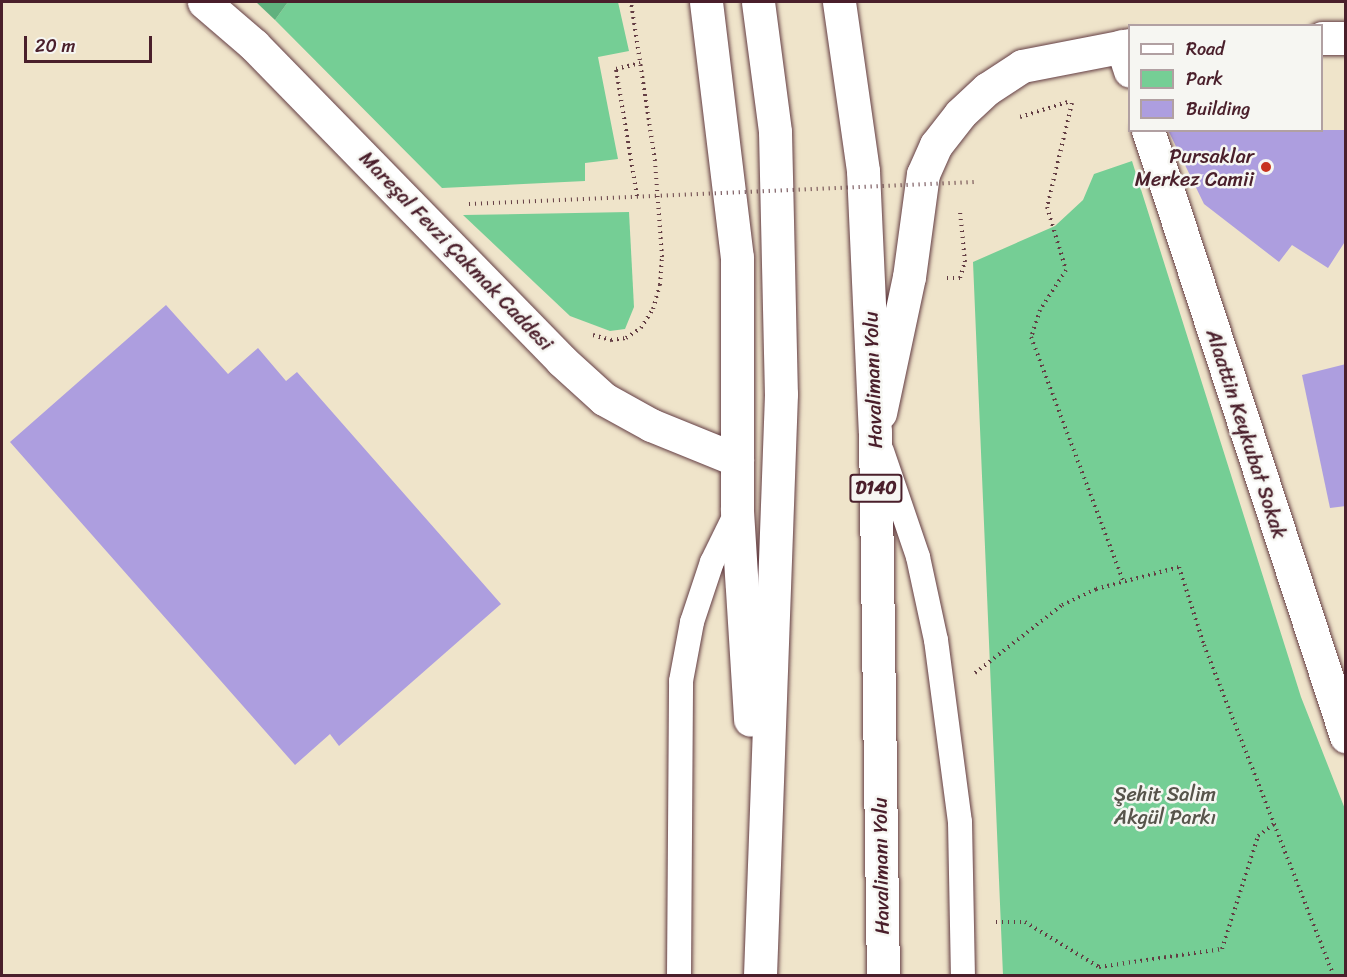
<!DOCTYPE html>
<html>
<head>
<meta charset="utf-8">
<style>
  body { margin:0 }
  #map { position:relative; width:1347px; height:977px; overflow:hidden; background:#efe4ca; font-family:Sriracha,sans-serif }
  div>[style] { position:absolute }
  .green>* { inset:0; background:#75ce95 }
  .forest>* { inset:0; background:#60b17e }
  .building>* { inset:0; background:#ad9edf }
  .path>* { height:4px; margin-top:-2px; transform-origin:0; background:repeating-linear-gradient(90deg,#633d43 0 1.5px,transparent 0 6px) }
  .roads { filter:drop-shadow(0 0 2px #633d43) drop-shadow(0 0 2px #633d43) }
  .lane>* { height:24px; margin:-12px; padding:0 12px; transform-origin:12px; border-radius:12px; background:#fff }
  .street>* { height:33px; margin:-16.5px; padding:0 16.5px; transform-origin:16.5px; border-radius:16.5px; background:#fff }
  .secondary>* { height:33px; margin:-16.5px; padding:0 16.5px; transform-origin:16.5px; border-radius:16.5px; background:#fff }
  .highway>* { height:33px; margin:-16.5px; padding:0 16.5px; transform-origin:16.5px; border-radius:16.5px; background:#fff }
  .path-bridge>* { height:4px; margin-top:-2px; transform-origin:0; background:repeating-linear-gradient(90deg,#633d43 0 1.5px,transparent 0 6px) }
  .dots>* { width:16px; height:16px; translate:-50% -50%; box-sizing:border-box; border:3px solid #f6f6f2; border-radius:50% }
  span { translate:-50% -50%; white-space:nowrap; text-align:center; line-height:1.15; -webkit-text-stroke:5px #f6f6f2; paint-order:stroke }
  .shield-label span { padding:2px 4px; background:#f6f6f2; border:2px solid; border-radius:4px; -webkit-text-stroke-width:0 }
  .shield-label { font-size:18px; color:#4a1f2b; font-weight:700 }
  .poi-label { font-size:20px; color:#4a1f2b }
  .right { translate:-100% -50%; text-align:right }
  .street-label { font-size:20px; color:#4a1f2b }
  .park-label { font-size:20px; color:#57544b }
  .frame { position:absolute; inset:0; border:3px solid #4a1f2b; pointer-events:none }
  .legend { position:absolute; left:1128px; top:24px; width:195px; height:108px; box-sizing:border-box; background:#f6f6f2; border:2px solid #b1a0a2; margin:0; padding:8px 10px; list-style:none; font-size:18px; color:#4a1f2b }
  .legend li { display:flex; align-items:center; gap:12px; height:30px }
  .legend b { width:30px; border:2px solid #b1a0a2 }
  .scale { position:absolute; left:24px; top:36px; width:128px; height:27px; box-sizing:border-box; border:3px solid #4a1f2b; border-top:0; padding-left:8px; font-size:18px; line-height:21px; white-space:nowrap; color:#4a1f2b; -webkit-text-stroke:4px #f6f6f2; paint-order:stroke }
</style>
</head>
<body>
<div id="map">
  <div class="green">
    <i style="clip-path:polygon(288px 2px,618px 2px,629px 51px,598px 57px,618px 159px,585px 163px,585px 181px,442px 188px,275px 20px)"></i>
    <i style="clip-path:polygon(1132px 161px,1301px 697px,1345px 809px,1345px 975px,1003px 975px,973px 262px,1055px 226px,1083px 200px,1094px 174px)"></i>
    <i style="clip-path:polygon(629px 212px,634px 307px,625px 329px,610px 331px,570px 316px,463px 215px)"></i>
  </div>
  <div class="forest">
    <i style="clip-path:polygon(256px 2px,288px 2px,275px 20px)"></i>
  </div>
  <div class="building">
    <i style="clip-path:polygon(1168px 130px,1346px 130px,1346px 240px,1328px 268px,1292px 245px,1279px 262px,1204px 204px)"></i>
    <i style="clip-path:polygon(166px 305px,228px 374px,258px 348px,286px 381px,297px 372px,501px 604px,339px 746px,330px 734px,295px 765px,10px 442px)"></i>
    <i style="clip-path:polygon(1346px 364px,1346px 506px,1330px 508px,1302px 375px)"></i>
  </div>
  <div class="path">
    <i style="left:1072px;top:103px;width:107px;rotate:103.5deg"></i>
    <i style="left:1047px;top:207px;width:66px;rotate:73.2deg"></i>
    <i style="left:1066px;top:270px;width:48px;rotate:123deg"></i>
    <i style="left:1040px;top:310px;width:28px;rotate:108deg"></i>
    <i style="left:1031px;top:337px;width:261px;rotate:69.3deg"></i>
    <i style="left:1020px;top:117px;width:53px;rotate:-17.4deg"></i>
    <i style="left:637px;top:196px;width:129px;rotate:-99.4deg"></i>
    <i style="left:616px;top:69px;width:25px;rotate:-14deg"></i>
    <i style="left:947px;top:278px;width:13px"></i>
    <i style="left:960px;top:278px;width:17px;rotate:-73deg"></i>
    <i style="left:965px;top:262px;width:50px;rotate:-95.7deg"></i>
    <i style="left:593px;top:335px;width:19px;rotate:16deg"></i>
    <i style="left:611px;top:340px;width:15px;rotate:-8deg"></i>
    <i style="left:626px;top:338px;width:18px;rotate:-34deg"></i>
    <i style="left:641px;top:328px;width:22px;rotate:-58deg"></i>
    <i style="left:653px;top:309px;width:25px;rotate:-74deg"></i>
    <i style="left:660px;top:285px;width:28px;rotate:-86deg"></i>
    <i style="left:662px;top:257px;width:96px;rotate:-94.2deg"></i>
    <i style="left:655px;top:161px;width:161px;rotate:-98.6deg"></i>
    <i style="left:975px;top:673px;width:110px;rotate:-38deg"></i>
    <i style="left:1062px;top:605px;width:38px;rotate:-25deg"></i>
    <i style="left:1096px;top:589px;width:86px;rotate:-14.8deg"></i>
    <i style="left:1179px;top:567px;width:82px;rotate:72.2deg"></i>
    <i style="left:1204px;top:645px;width:356px;rotate:68.6deg"></i>
    <i style="left:996px;top:922px;width:29px"></i>
    <i style="left:1025px;top:922px;width:87px;rotate:31.3deg"></i>
    <i style="left:1099px;top:967px;width:124px;rotate:-8.3deg"></i>
    <i style="left:1222px;top:949px;width:119px;rotate:-72.3deg"></i>
    <i style="left:1258px;top:836px;width:20px;rotate:-37deg"></i>
  </div>
  <div class="roads">
    <div class="lane">
      <i style="left:882px;top:451px;width:112px;rotate:71.2deg"></i>
      <i style="left:918px;top:557px;width:85px;rotate:77.8deg"></i>
      <i style="left:936px;top:640px;width:184px;rotate:82.5deg"></i>
      <i style="left:960px;top:822px;width:154px;rotate:88.9deg"></i>
      <i style="left:679px;top:976px;width:295px;rotate:-89.6deg"></i>
      <i style="left:681px;top:681px;width:60px;rotate:-79.4deg"></i>
      <i style="left:692px;top:622px;width:63px;rotate:-71.6deg"></i>
      <i style="left:712px;top:562px;width:57px;rotate:-63.9deg"></i>
    </div>
    <div class="street">
      <i style="left:1122px;top:46px;width:26px;rotate:72deg"></i>
      <i style="left:1148px;top:130px;width:638px;rotate:71.91deg"></i>
    </div>
    <div class="secondary">
      <i style="left:204px;top:2px;width:66px;rotate:40.7deg"></i>
      <i style="left:254px;top:45px;width:440px;rotate:45.7deg"></i>
      <i style="left:561px;top:360px;width:58px;rotate:42.2deg"></i>
      <i style="left:604px;top:399px;width:54px;rotate:29deg"></i>
      <i style="left:651px;top:425px;width:93px;rotate:22.1deg"></i>
      <i style="left:1322px;top:38px;width:24px"></i>
      <i style="left:880px;top:413px;width:139px;rotate:-78deg"></i>
      <i style="left:909px;top:277px;width:104px;rotate:-82.3deg"></i>
      <i style="left:923px;top:174px;width:32px;rotate:-66deg"></i>
      <i style="left:936px;top:145px;width:39px;rotate:-52deg"></i>
      <i style="left:960px;top:114px;width:37px;rotate:-43deg"></i>
      <i style="left:987px;top:89px;width:42px;rotate:-33.3deg"></i>
      <i style="left:1022px;top:66px;width:110px;rotate:-11deg"></i>
    </div>
    <div class="highway">
      <i style="left:706px;top:2px;width:257px;rotate:83.1deg"></i>
      <i style="left:737px;top:257px;width:254px;rotate:90deg"></i>
      <i style="left:737px;top:511px;width:209px;rotate:86.4deg"></i>
      <i style="left:758px;top:2px;width:131px;rotate:82.5deg"></i>
      <i style="left:775px;top:132px;width:262px;rotate:88.7deg"></i>
      <i style="left:781px;top:394px;width:582px;rotate:92.07deg"></i>
      <i style="left:839px;top:2px;width:171px;rotate:81.9deg"></i>
      <i style="left:863px;top:171px;width:261px;rotate:87.4deg"></i>
      <i style="left:875px;top:432px;width:544px;rotate:89.16deg"></i>
    </div>
  </div>
  <div class="path-bridge">
    <i style="left:469px;top:204px;width:506px;rotate:-2.49deg"></i>
  </div>
  <div class="dots">
    <i style="left:1266px;top:167px;background:#c8321e"></i>
  </div>
  <div class="shield-label">
    <span style="left:876px;top:488px">D140</span>
  </div>
  <div class="poi-label">
    <span class="right" style="left:1254px;top:168px">Pursaklar<br>Merkez Camii</span>
  </div>
  <div class="street-label">
    <span style="left:456px;top:251px;rotate:46deg">Mareşal Fevzi Çakmak Caddesi</span>
    <span style="left:873px;top:380px;rotate:-92deg">Havalimanı Yolu</span>
    <span style="left:1246px;top:434px;rotate:72deg">Alaattin Keykubat Sokak</span>
    <span style="left:881px;top:866px;rotate:-91deg">Havalimanı Yolu</span>
  </div>
  <div class="park-label">
    <span style="left:1165px;top:806px">Şehit Salim<br>Akgül Parkı</span>
  </div>
  <div class="frame"></div>
  <ul class="legend">
  <li><b style="height:8px;background:#fff"></b>Road</li>
  <li><b style="height:16px;background:#75ce95"></b>Park</li>
  <li><b style="height:16px;background:#ad9edf"></b>Building</li>
  </ul>
  <div class="scale">20 m</div>
</div>
</body>
</html>
